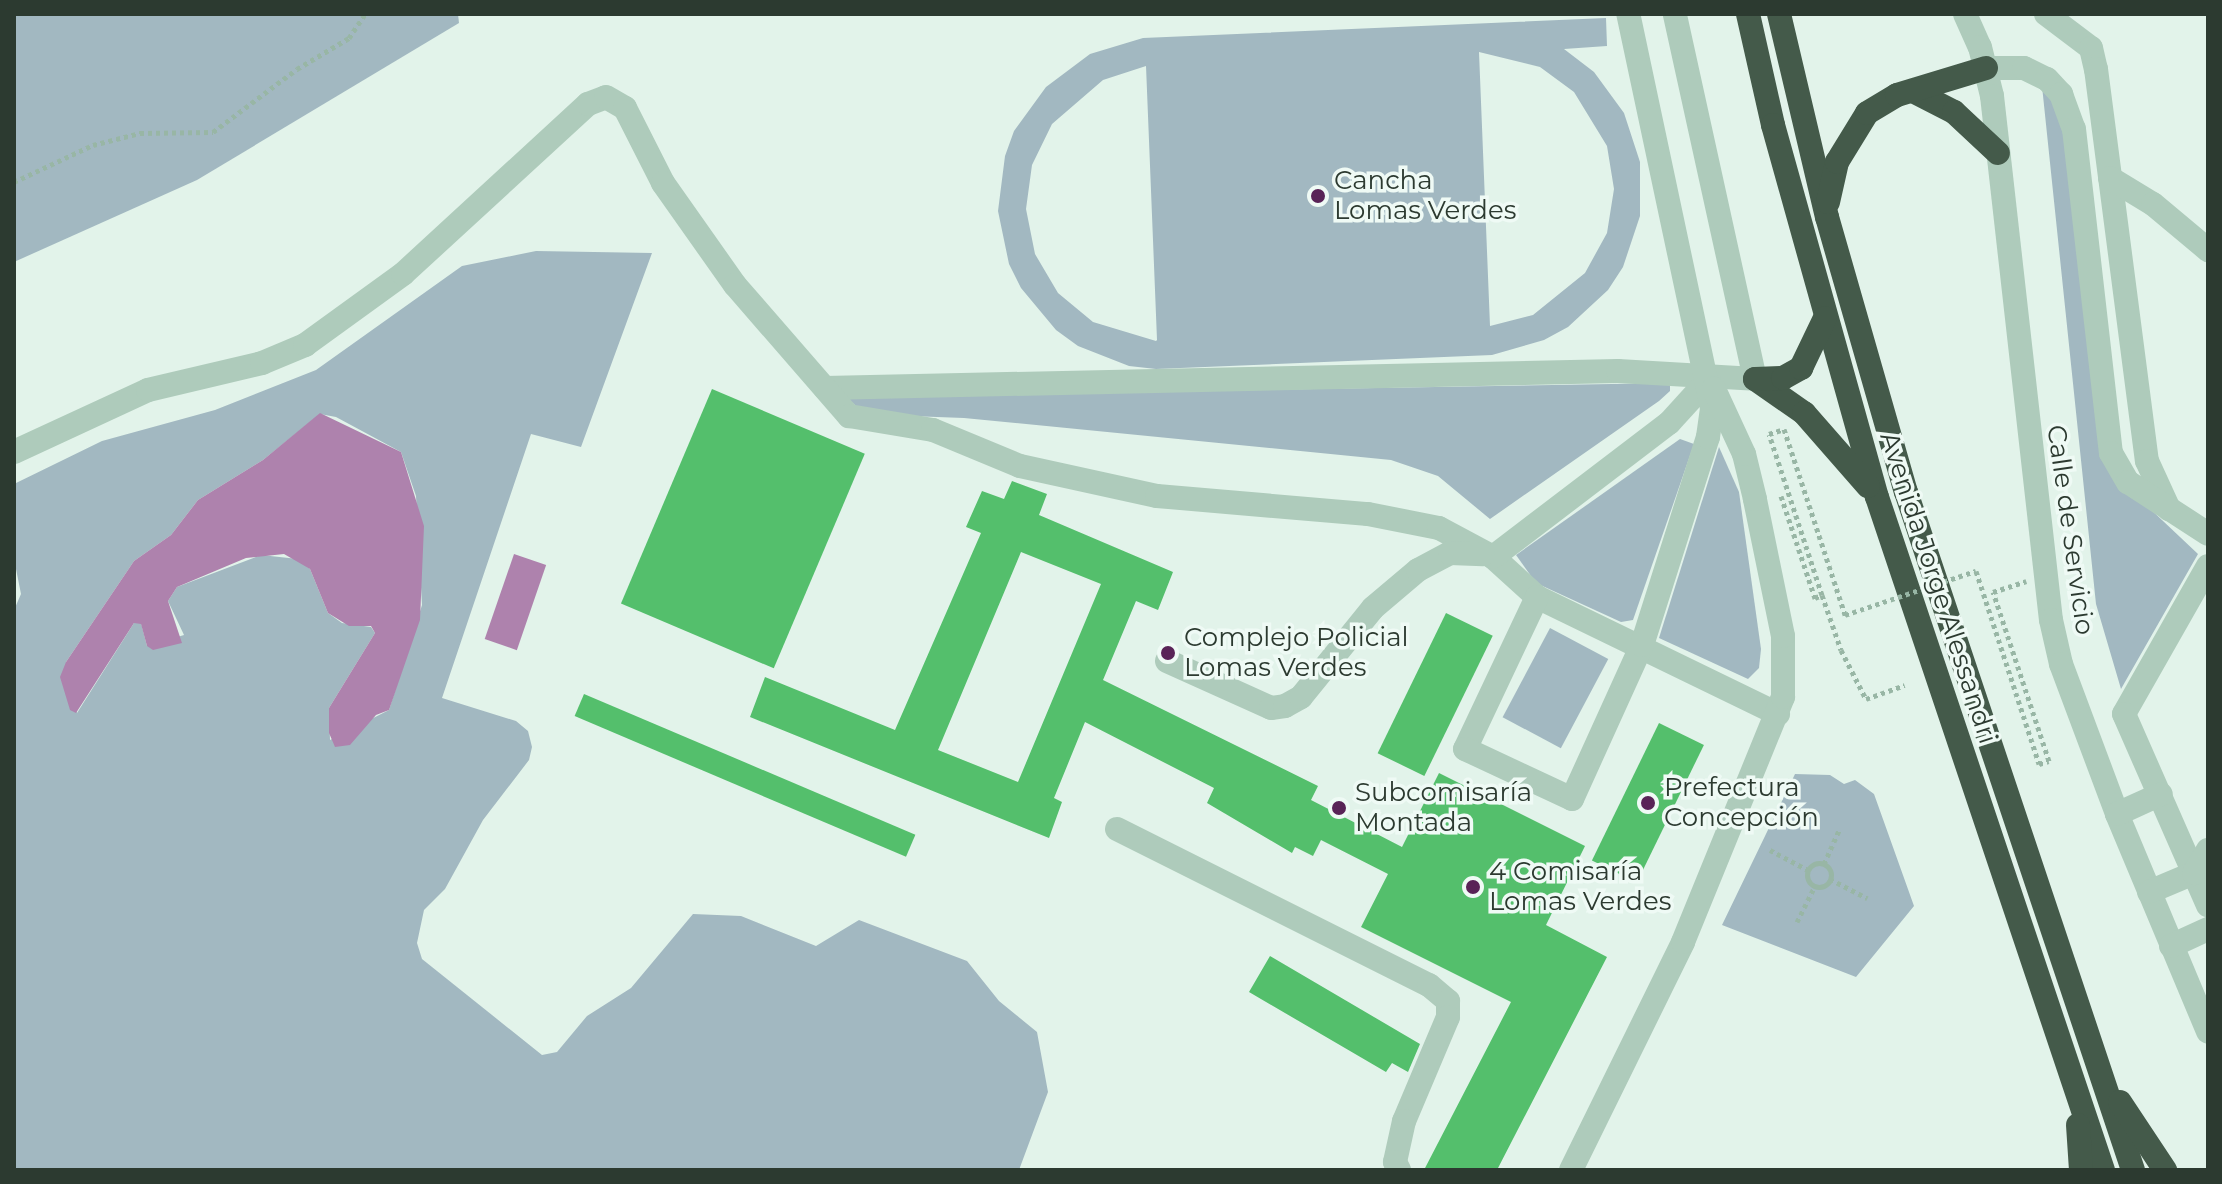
<!DOCTYPE html>
<html>
<head>
<meta charset="utf-8">
<style>
  body { margin:0 }
  #map { position:relative; width:2222px; height:1184px; overflow:hidden; background:#e2f3ea; font-family:Montserrat,sans-serif }
  div>[style] { position:absolute }
  .green>* { inset:0; background:#a2b8c1; transform-origin:0 0 }
  .water>* { inset:0; background:#ae82ad; transform-origin:0 0 }
  .building>* { inset:0; background:#54bf6c; transform-origin:0 0 }
  .path>* { height:5px; margin-top:-2.5px; transform-origin:0; background:repeating-linear-gradient(90deg,#98b6a5 0 4px,transparent 0 8px) }
  .path>.ring { margin:-2.5px; padding:0; box-sizing:content-box; background:none; border:5px solid #98b6a5; border-radius:50% }
  .minor>* { height:24px; margin:-12px; padding:0 12px; transform-origin:12px; border-radius:12px; background:#aecbbb }
  .highway>* { height:24px; margin:-12px; padding:0 12px; transform-origin:12px; border-radius:12px; background:#445a4a }
  .path-bridge>* { height:5px; margin-top:-2.5px; transform-origin:0; background:repeating-linear-gradient(90deg,#98b6a5 0 4px,transparent 0 8px) }
  .dots>* { width:22px; height:22px; translate:-50% -50%; box-sizing:border-box; border:4px solid #effaf5; border-radius:50% }
  span { translate:-50% -50%; white-space:nowrap; text-align:center; line-height:1.15; -webkit-text-stroke:7px #effaf5; paint-order:stroke }
  .poi-label { font-size:26px; color:#2c3a30 }
  .left { translate:0 -50%; text-align:left }
  .street-label { font-size:26px; color:#2c3a30 }
  .frame { position:absolute; inset:0; border:16px solid #2c3a30; pointer-events:none }
</style>
</head>
<body>
<div id="map">
  <div class="green">
    <i style="clip-path:polygon(14px 14px,458px 14px,459px 23px,197px 180px,14px 262px)"></i>
    <i style="clip-path:polygon(evenodd,1606px 18px,1607px 46px,1564px 49px,1594px 72px,1624px 113px,1640px 162px,1640px 216px,1623px 267px,1608px 290px,1568px 327px,1544px 340px,1492px 355px,1156px 369px,1129px 366px,1078px 346px,1056px 330px,1021px 288px,1009px 264px,998px 211px,1005px 156px,1014px 131px,1046px 87px,1090px 54px,1143px 38px,1606px 18px,1479px 52px,1540px 67px,1574px 92px,1607px 146px,1614px 189px,1607px 233px,1585px 273px,1533px 315px,1490px 326px,1479px 52px,1606px 18px,1146px 66px,1157px 340px,1156px 341px,1093px 322px,1058px 293px,1035px 254px,1026px 209px,1032px 165px,1052px 124px,1103px 80px,1146px 66px)"></i>
    <i style="clip-path:polygon(2042px 86px,2065px 104px,2127px 487px,2198px 554px,2121px 689px,2096px 604px)"></i>
    <i style="clip-path:polygon(evenodd,536px 251px,652px 253px,581px 447px,531px 434px,442px 698px,516px 721px,528px 731px,532px 747px,529px 760px,483px 820px,445px 889px,424px 910px,417px 943px,422px 959px,542px 1055px,557px 1052px,587px 1016px,631px 988px,693px 914px,741px 916px,816px 946px,859px 920px,967px 961px,999px 1001px,1037px 1032px,1048px 1092px,1019px 1170px,14px 1170px,14px 610px,21px 594px,14px 559px,14px 484px,102px 441px,215px 410px,316px 370px,462px 266px,536px 251px,320px 414px,336px 417px,401px 452px,416px 496px,422px 605px,389px 710px,330px 740px,329px 708px,375px 633px,371px 627px,342px 623px,328px 613px,310px 569px,298px 559px,261px 555px,177px 587px,168px 601px,184px 635px,147px 646px,141px 623px,134px 623px,77px 713px,66px 662px,134px 561px,171px 535px,198px 500px,263px 460px,320px 414px)"></i>
    <i style="clip-path:polygon(1670px 383px,1670px 391px,1659px 401px,1490px 519px,1438px 476px,1391px 460px,964px 418px,883px 415px,860px 409px,845px 397px)"></i>
    <i style="clip-path:polygon(1680px 439px,1694px 444px,1633px 620px,1621px 622px,1536px 583px,1516px 555px)"></i>
    <i style="clip-path:polygon(1719px 447px,1739px 492px,1761px 649px,1759px 668px,1748px 679px,1659px 638px)"></i>
    <i style="left:1550px;top:628px;width:66px;height:101px;rotate:28deg"></i>
    <i style="clip-path:polygon(1795px 774px,1830px 775px,1844px 784px,1855px 780px,1874px 794px,1914px 906px,1856px 977px,1722px 925px)"></i>
  </div>
  <div class="water">
    <i style="clip-path:polygon(320px 413px,401px 452px,424px 526px,420px 620px,389px 710px,376px 715px,350px 745px,335px 747px,329px 733px,329px 708px,375px 633px,371px 626px,349px 626px,328px 613px,310px 569px,284px 554px,246px 558px,177px 587px,168px 601px,182px 643px,153px 650px,147px 646px,141px 624px,134px 623px,76px 713px,70px 710px,60px 677px,66px 662px,134px 561px,171px 535px,198px 500px,263px 460px)"></i>
    <i style="left:514px;top:554px;width:34px;height:90px;rotate:19deg"></i>
  </div>
  <div class="building">
    <i style="left:712px;top:389px;width:166px;height:233px;rotate:23deg"></i>
    <i style="clip-path:polygon(evenodd,1012px 481px,1047px 494px,1039px 515px,1173px 572px,1158px 610px,1136px 601px,1103px 680px,1318px 786px,1311px 800px,1402px 847px,1439px 773px,1585px 846px,1546px 925px,1607px 957px,1497px 1170px,1424px 1170px,1511px 1002px,1361px 927px,1388px 874px,1321px 840px,1313px 856px,1295px 847px,1292px 853px,1207px 803px,1214px 788px,1085px 722px,1054px 798px,1062px 802px,1049px 838px,750px 717px,765px 677px,895px 730px,981px 533px,966px 527px,982px 491px,1004px 499px,1012px 481px,1021px 552px,1101px 584px,1018px 782px,938px 750px,1021px 552px)"></i>
    <i style="left:1446px;top:613px;width:52px;height:156px;rotate:26deg"></i>
    <i style="left:584px;top:694px;width:360px;height:24px;rotate:23deg"></i>
    <i style="left:1659px;top:723px;width:50px;height:153px;rotate:26deg"></i>
    <i style="clip-path:polygon(1270px 956px,1420px 1044px,1408px 1072px,1392px 1063px,1386px 1072px,1249px 992px)"></i>
  </div>
  <div class="path">
    <i style="left:14px;top:182px;width:87px;rotate:-25.1deg"></i>
    <i style="left:93px;top:145px;width:49px;rotate:-14.3deg"></i>
    <i style="left:140px;top:133px;width:73px;rotate:-0.8deg"></i>
    <i style="left:213px;top:132px;width:105px;rotate:-36.9deg"></i>
    <i style="left:297px;top:69px;width:61px;rotate:-30.8deg"></i>
    <i style="left:349px;top:38px;width:29px;rotate:-56deg"></i>
    <i style="left:1781px;top:496px;width:108px;rotate:71.6deg"></i>
    <i style="left:1815px;top:598px;width:8px;rotate:-23deg"></i>
    <i style="left:1822px;top:595px;width:58px;rotate:70.9deg"></i>
    <i style="left:1841px;top:650px;width:55px;rotate:63deg"></i>
    <i style="left:1866px;top:699px;width:41px;rotate:-19.7deg"></i>
    <i style="left:1993px;top:592px;width:35px;rotate:-18deg"></i>
    <i style="left:1770px;top:850px;width:43px;rotate:27.8deg"></i>
    <i class="ring" style="left:1807px;top:863px;width:19px;height:19px"></i>
    <i style="left:1824px;top:864px;width:39px;rotate:-66deg"></i>
    <i style="left:1830px;top:879px;width:42px;rotate:27.2deg"></i>
    <i style="left:1797px;top:922px;width:40px;rotate:-63.4deg"></i>
  </div>
  <div class="minor">
    <i style="left:1965px;top:14px;width:36px;rotate:66deg"></i>
    <i style="left:1980px;top:47px;width:50px;rotate:76.2deg"></i>
    <i style="left:1992px;top:96px;width:527px;rotate:83.58deg"></i>
    <i style="left:2051px;top:620px;width:45px;rotate:77.2deg"></i>
    <i style="left:2061px;top:664px;width:160px;rotate:69.5deg"></i>
    <i style="left:2117px;top:814px;width:236px;rotate:67.3deg"></i>
    <i style="left:2046px;top:14px;width:56px;rotate:37.1deg"></i>
    <i style="left:2091px;top:48px;width:22px;rotate:77deg"></i>
    <i style="left:2096px;top:69px;width:395px;rotate:82.6deg"></i>
    <i style="left:2147px;top:461px;width:53px;rotate:65.4deg"></i>
    <i style="left:1986px;top:68px;width:38px"></i>
    <i style="left:2024px;top:68px;width:25px;rotate:26deg"></i>
    <i style="left:2047px;top:79px;width:21px;rotate:47deg"></i>
    <i style="left:2061px;top:94px;width:37px;rotate:70deg"></i>
    <i style="left:2074px;top:129px;width:326px;rotate:83.5deg"></i>
    <i style="left:2111px;top:453px;width:34px;rotate:60deg"></i>
    <i style="left:2128px;top:482px;width:95px;rotate:33deg"></i>
    <i style="left:2110px;top:178px;width:50px;rotate:31.2deg"></i>
    <i style="left:2153px;top:204px;width:72px;rotate:39.9deg"></i>
    <i style="left:825px;top:388px;width:793px;rotate:-1.23deg"></i>
    <i style="left:1618px;top:371px;width:137px;rotate:3.3deg"></i>
    <i style="left:1755px;top:379px;width:374px;rotate:-102.4deg"></i>
    <i style="left:14px;top:452px;width:148px;rotate:-24.8deg"></i>
    <i style="left:148px;top:390px;width:117px;rotate:-13.3deg"></i>
    <i style="left:262px;top:363px;width:47px;rotate:-22.7deg"></i>
    <i style="left:305px;top:345px;width:121px;rotate:-35.9deg"></i>
    <i style="left:403px;top:274px;width:251px;rotate:-42.6deg"></i>
    <i style="left:588px;top:104px;width:19px;rotate:-21deg"></i>
    <i style="left:606px;top:97px;width:22px;rotate:30deg"></i>
    <i style="left:625px;top:108px;width:84px;rotate:63.1deg"></i>
    <i style="left:663px;top:183px;width:125px;rotate:54.8deg"></i>
    <i style="left:735px;top:285px;width:174px;rotate:49deg"></i>
    <i style="left:849px;top:416px;width:85px;rotate:9.5deg"></i>
    <i style="left:933px;top:430px;width:94px;rotate:22.5deg"></i>
    <i style="left:1020px;top:466px;width:140px;rotate:12.4deg"></i>
    <i style="left:1157px;top:496px;width:212px;rotate:4.9deg"></i>
    <i style="left:1368px;top:514px;width:72px;rotate:11.2deg"></i>
    <i style="left:1439px;top:528px;width:61px;rotate:28.2deg"></i>
    <i style="left:1493px;top:557px;width:59px;rotate:42.3deg"></i>
    <i style="left:1537px;top:597px;width:268px;rotate:25.9deg"></i>
    <i style="left:1493px;top:557px;width:221px;rotate:-37.3deg"></i>
    <i style="left:1669px;top:423px;width:59px;rotate:-47.7deg"></i>
    <i style="left:2208px;top:566px;width:170px;rotate:119.6deg"></i>
    <i style="left:2124px;top:714px;width:209px;rotate:66.3deg"></i>
    <i style="left:1537px;top:597px;width:168px;rotate:115.3deg"></i>
    <i style="left:1465px;top:749px;width:118px;rotate:25deg"></i>
    <i style="left:1572px;top:799px;width:169px;rotate:-65.6deg"></i>
    <i style="left:1642px;top:645px;width:218px;rotate:-72.4deg"></i>
    <i style="left:1708px;top:437px;width:29px;rotate:-82deg"></i>
    <i style="left:1712px;top:408px;width:403px;rotate:-102deg"></i>
    <i style="left:1167px;top:661px;width:114px;rotate:24.3deg"></i>
    <i style="left:1271px;top:708px;width:14px;rotate:-8deg"></i>
    <i style="left:1285px;top:706px;width:18px;rotate:-29deg"></i>
    <i style="left:1301px;top:697px;width:114px;rotate:-51deg"></i>
    <i style="left:1373px;top:608px;width:59px;rotate:-40.2deg"></i>
    <i style="left:1418px;top:570px;width:36px;rotate:-28deg"></i>
    <i style="left:1450px;top:553px;width:33px;rotate:2deg"></i>
    <i style="left:2117px;top:814px;width:48px;rotate:-24.4deg"></i>
    <i style="left:1117px;top:829px;width:349px;rotate:26.6deg"></i>
    <i style="left:1429px;top:985px;width:25px;rotate:40deg"></i>
    <i style="left:1448px;top:1001px;width:16px;rotate:90deg"></i>
    <i style="left:1448px;top:1017px;width:113px;rotate:112.9deg"></i>
    <i style="left:1404px;top:1121px;width:42px;rotate:102.4deg"></i>
    <i style="left:1395px;top:1162px;width:9px;rotate:63deg"></i>
    <i style="left:2149px;top:892px;width:49px;rotate:-22.9deg"></i>
    <i style="left:2194px;top:873px;width:27px;rotate:-59deg"></i>
    <i style="left:2171px;top:946px;width:41px;rotate:-24.7deg"></i>
    <i style="left:1571px;top:1170px;width:254px;rotate:-63.8deg"></i>
    <i style="left:1683px;top:942px;width:265px;rotate:-67.8deg"></i>
    <i style="left:1783px;top:697px;width:61px;rotate:-90deg"></i>
    <i style="left:1783px;top:636px;width:140px;rotate:-101.6deg"></i>
    <i style="left:1755px;top:499px;width:46px;rotate:-103.7deg"></i>
    <i style="left:1744px;top:454px;width:72px;rotate:-114.8deg"></i>
  </div>
  <div class="highway">
    <i style="left:1748px;top:14px;width:114px;rotate:77.3deg"></i>
    <i style="left:1773px;top:125px;width:386px;rotate:74.4deg"></i>
    <i style="left:1877px;top:497px;width:710px;rotate:71.44deg"></i>
    <i style="left:1779px;top:14px;width:209px;rotate:76.7deg"></i>
    <i style="left:1827px;top:217px;width:286px;rotate:74deg"></i>
    <i style="left:1906px;top:492px;width:715px;rotate:71.49deg"></i>
    <i style="left:1913px;top:91px;width:46px;rotate:27.1deg"></i>
    <i style="left:1954px;top:112px;width:60px;rotate:43deg"></i>
    <i style="left:1828px;top:202px;width:41px;rotate:-77.3deg"></i>
    <i style="left:1837px;top:162px;width:57px;rotate:-58.5deg"></i>
    <i style="left:1867px;top:113px;width:35px;rotate:-31deg"></i>
    <i style="left:1897px;top:95px;width:93px;rotate:-16.9deg"></i>
    <i style="left:1755px;top:379px;width:60px;rotate:34.8deg"></i>
    <i style="left:1804px;top:413px;width:97px;rotate:48.8deg"></i>
    <i style="left:1755px;top:379px;width:28px;rotate:-2deg"></i>
    <i style="left:1783px;top:378px;width:21px;rotate:-29deg"></i>
    <i style="left:1801px;top:368px;width:55px;rotate:-64.4deg"></i>
    <i style="left:2120px;top:1102px;width:82px;rotate:56.5deg"></i>
    <i style="left:2078px;top:1125px;width:45px;rotate:86.2deg"></i>
  </div>
  <div class="path-bridge">
    <i style="left:1822px;top:595px;width:169px;rotate:-108.2deg"></i>
    <i style="left:1769px;top:434px;width:16px;rotate:-18deg"></i>
    <i style="left:1784px;top:429px;width:196px;rotate:71.8deg"></i>
    <i style="left:1845px;top:615px;width:138px;rotate:-18.6deg"></i>
    <i style="left:1976px;top:571px;width:203px;rotate:71.9deg"></i>
    <i style="left:2039px;top:764px;width:10px;rotate:-17deg"></i>
    <i style="left:2049px;top:761px;width:178px;rotate:-108.3deg"></i>
  </div>
  <div class="dots">
    <i style="left:1318px;top:196px;background:#592357"></i>
    <i style="left:1168px;top:653px;background:#592357"></i>
    <i style="left:1648px;top:803px;background:#592357"></i>
    <i style="left:1339px;top:808px;background:#592357"></i>
    <i style="left:1473px;top:887px;background:#592357"></i>
  </div>
  <div class="poi-label">
    <span class="left" style="left:1334px;top:196px">Cancha<br>Lomas Verdes</span>
    <span class="left" style="left:1184px;top:653px">Complejo Policial<br>Lomas Verdes</span>
    <span class="left" style="left:1664px;top:803px">Prefectura<br>Concepción</span>
    <span class="left" style="left:1355px;top:808px">Subcomisaría<br>Montada</span>
    <span class="left" style="left:1489px;top:887px">4 Comisaría<br>Lomas Verdes</span>
  </div>
  <div class="street-label">
    <span style="left:2070px;top:530px;rotate:82deg">Calle de Servicio</span>
    <span style="left:1938px;top:588px;rotate:72deg">Avenida Jorge Alessandri</span>
  </div>
  <div class="frame"></div>
</div>
</body>
</html>
